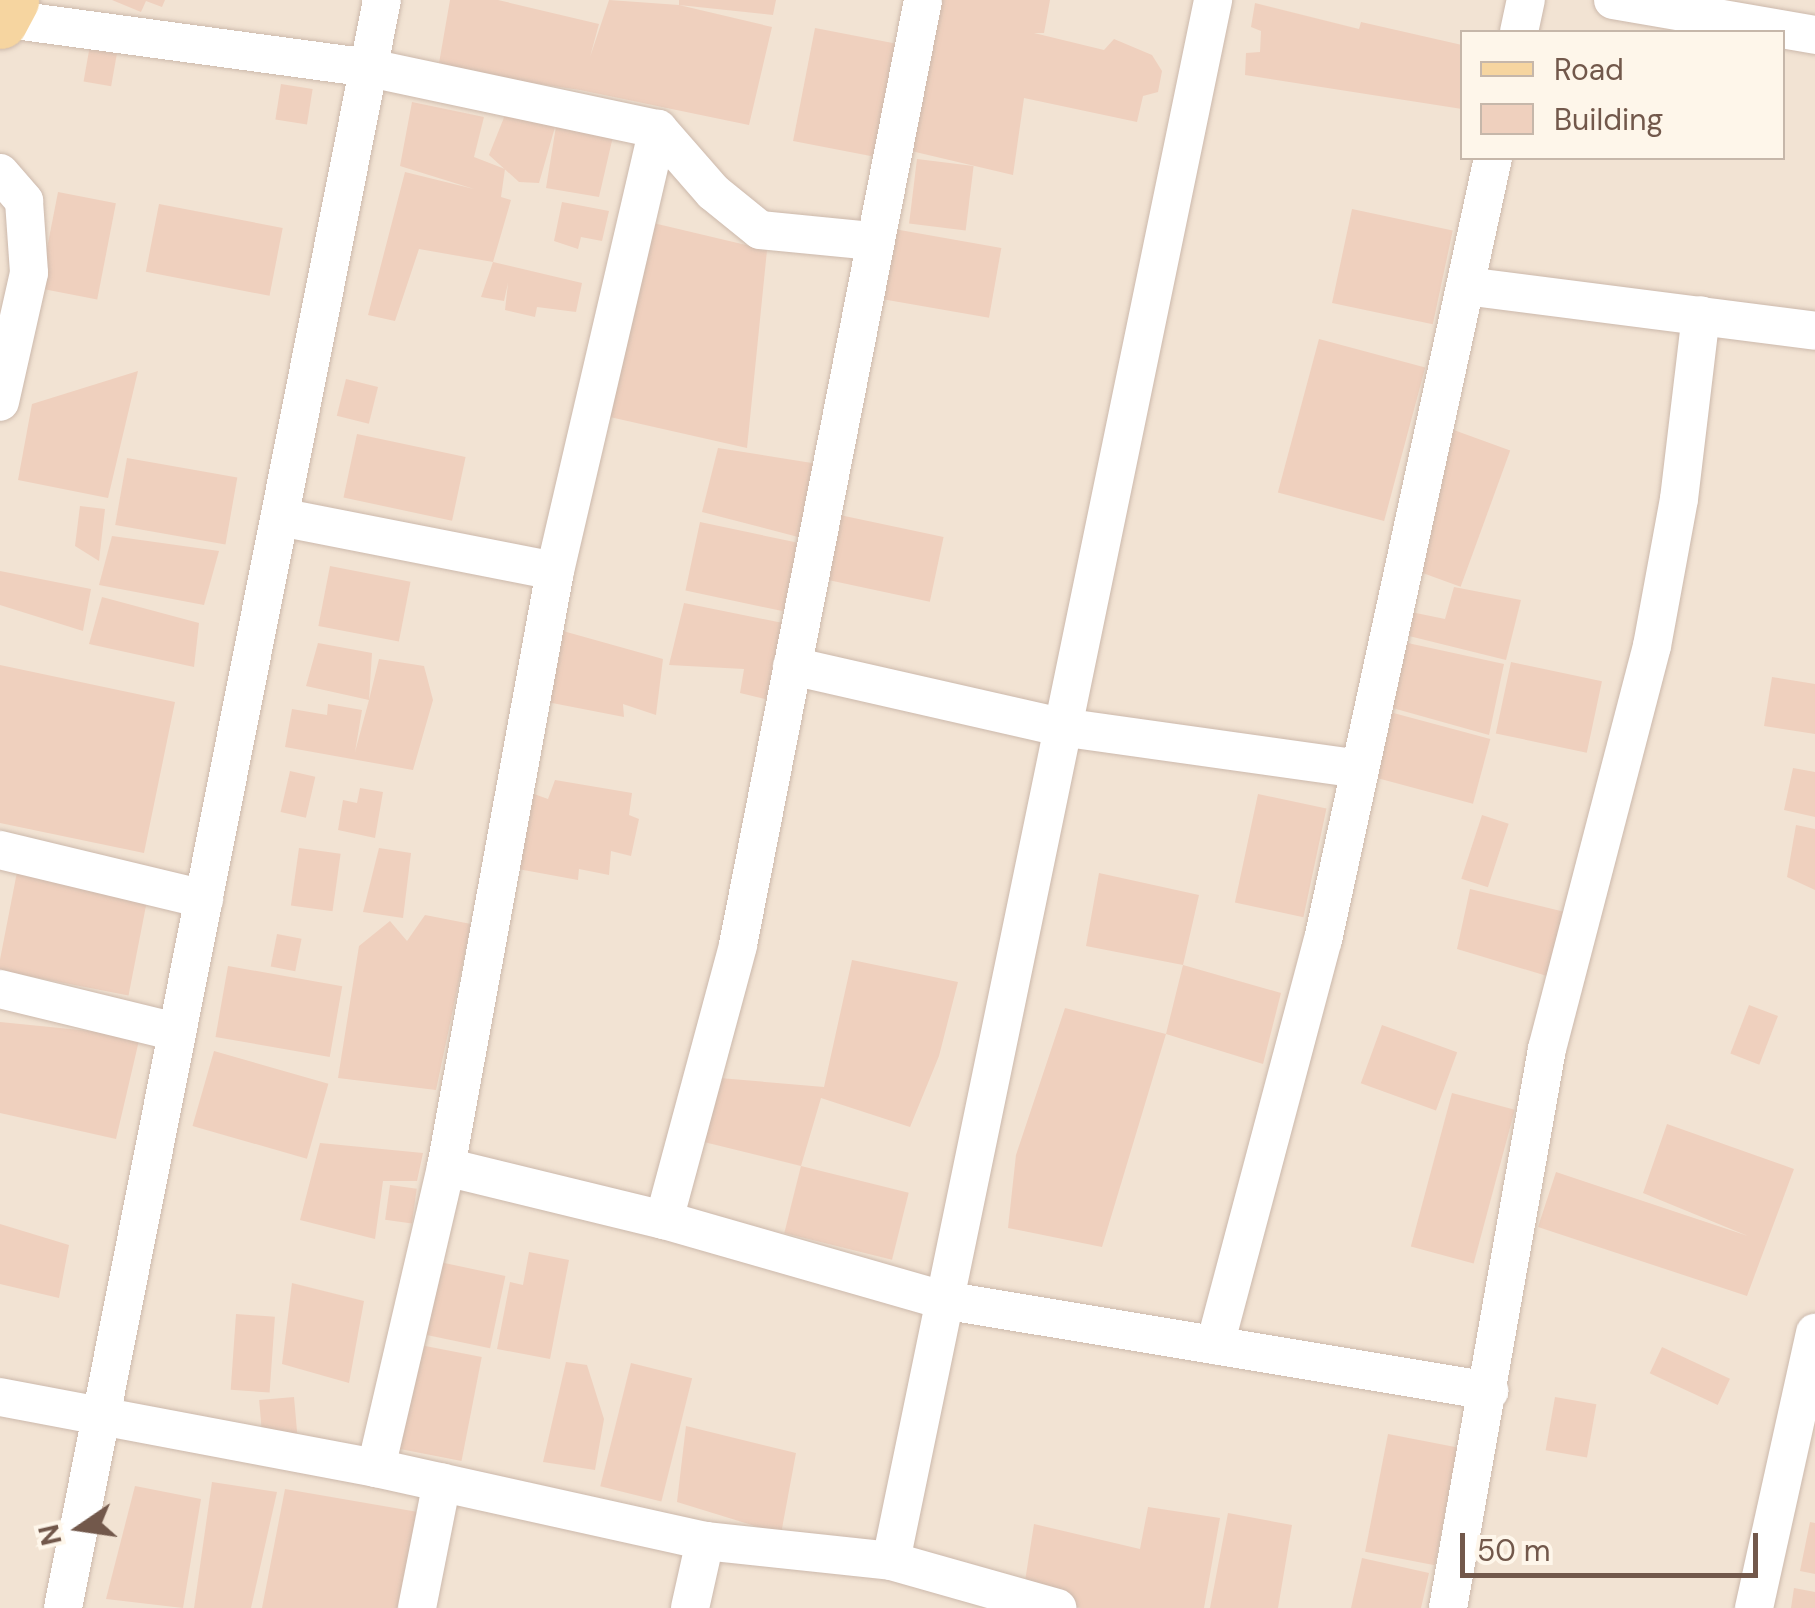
<!DOCTYPE html>
<html>
<head>
<meta charset="utf-8">
<style>
  body { margin:0 }
  #map { position:relative; width:1815px; height:1608px; overflow:hidden; background:#fbf2e5; font-family:"DM Sans",sans-serif }
  div>[style] { position:absolute }
  .residential>* { inset:0; background:#f2e3d3 }
  .building>* { inset:0; background:#efd0be; transform-origin:0 0 }
  .roads { filter:drop-shadow(0 0 2px #ccb9ac) drop-shadow(0 0 2px #ccb9ac) }
  .street>* { height:38px; margin:-19px; padding:0 19px; transform-origin:19px; border-radius:19px; background:#fff }
  .primary>* { height:55px; margin:-27.5px; padding:0 27.5px; transform-origin:27.5px; border-radius:27.5px; background:#f6d5a0 }
  span { translate:-50% -50%; white-space:nowrap; text-align:center; line-height:1.15; -webkit-text-stroke:8px #fef6ea; paint-order:stroke }
  .legend { position:absolute; left:1460px; top:30px; width:325px; height:130px; box-sizing:border-box; background:#fef6ea; border:2px solid #c6b7aa; margin:0; padding:12px 18px; list-style:none; font-size:30px; color:#72584b }
  .legend li { display:flex; align-items:center; gap:20px; height:50px }
  .legend b { width:50px; border:2px solid #c6b7aa }
  .north { position:absolute; left:30px; top:1478px; width:100px; height:100px; -webkit-text-stroke:8px #fef6ea; paint-order:stroke; rotate:257deg; font-size:28px; font-weight:700; line-height:40px; text-align:center; color:#72584b }
  .north::after { content:''; display:block; margin:auto; width:35px; height:45px; background:#72584b; clip-path:polygon(50% 0,100% 100%,50% 72%,0 100%) }
  .scale { position:absolute; left:1460px; top:1533px; width:298px; height:45px; box-sizing:border-box; border:5px solid #72584b; border-top:0; padding-left:12px; font-size:30px; line-height:35px; white-space:nowrap; color:#72584b; -webkit-text-stroke:8px #fef6ea; paint-order:stroke }
</style>
</head>
<body>
<div id="map">
  <div class="residential">
    <i style="clip-path:polygon(evenodd,0 0,1815px 0,1815px 1608px,0 1608px,0 0,1462px 32px,1782px 32px,1782px 158px,1462px 158px,1462px 32px)"></i>
  </div>
  <div class="building">
    <i style="clip-path:polygon(112px 0,165px 0,162px 7px,146px 1px,141px 12px)"></i>
    <i style="clip-path:polygon(450px 0,498px 0,599px 24px,590px 57px,609px 0,679px 5px,679px 0,776px 0,773px 15px,679px 5px,772px 27px,749px 125px,580px 90px,438px 69px)"></i>
    <i style="clip-path:polygon(938px 0,1050px 0,1044px 33px,1034px 33px,1104px 50px,1114px 39px,1152px 55px,1162px 71px,1158px 92px,1143px 96px,1137px 122px,1024px 98px,1013px 175px,907px 150px)"></i>
    <i style="clip-path:polygon(1255px 3px,1359px 29px,1361px 22px,1462px 45px,1462px 109px,1245px 75px,1246px 53px,1260px 52px,1261px 31px,1251px 27px)"></i>
    <i style="left:815px;top:28px;width:83px;height:115px;rotate:11deg"></i>
    <i style="left:90px;top:45px;width:28px;height:37px;rotate:10deg"></i>
    <i style="left:281px;top:84px;width:32px;height:36px;rotate:9deg"></i>
    <i style="clip-path:polygon(412px 102px,484px 117px,474px 157px,505px 169px,501px 197px,511px 200px,493px 262px,419px 249px,395px 321px,368px 315px,405px 172px,474px 189px,400px 166px)"></i>
    <i style="clip-path:polygon(507px 110px,614px 132px,599px 197px,546px 188px,557px 120px,539px 183px,519px 182px,489px 155px)"></i>
    <i style="left:917px;top:159px;width:57px;height:65px;rotate:7deg"></i>
    <i style="left:58px;top:192px;width:59px;height:98px;rotate:11deg"></i>
    <i style="clip-path:polygon(562px 202px,609px 211px,602px 241px,581px 237px,578px 249px,554px 241px)"></i>
    <i style="left:159px;top:204px;width:126px;height:69px;rotate:11deg"></i>
    <i style="left:1352px;top:209px;width:103px;height:96px;rotate:12deg"></i>
    <i style="clip-path:polygon(649px 222px,767px 250px,747px 448px,601px 415px)"></i>
    <i style="left:894px;top:229px;width:109px;height:71px;rotate:10deg"></i>
    <i style="clip-path:polygon(493px 262px,582px 283px,576px 312px,537px 307px,535px 317px,505px 310px,508px 283px,504px 301px,481px 297px)"></i>
    <i style="left:1319px;top:339px;width:110px;height:159px;rotate:15deg"></i>
    <i style="clip-path:polygon(138px 371px,108px 498px,18px 480px,32px 404px)"></i>
    <i style="left:346px;top:379px;width:33px;height:38px;rotate:14deg"></i>
    <i style="left:1451px;top:429px;width:63px;height:145px;rotate:20deg"></i>
    <i style="left:357px;top:434px;width:111px;height:65px;rotate:12deg"></i>
    <i style="clip-path:polygon(718px 448px,818px 464px,802px 538px,702px 512px)"></i>
    <i style="left:127px;top:458px;width:112px;height:68px;rotate:10deg"></i>
    <i style="clip-path:polygon(80px 506px,105px 509px,99px 561px,75px 546px)"></i>
    <i style="left:835px;top:514px;width:111px;height:66px;rotate:12deg"></i>
    <i style="left:700px;top:522px;width:105px;height:70px;rotate:12deg"></i>
    <i style="clip-path:polygon(112px 536px,219px 551px,204px 605px,99px 585px)"></i>
    <i style="left:330px;top:566px;width:82px;height:61px;rotate:11deg"></i>
    <i style="clip-path:polygon(0 571px,91px 589px,83px 631px,0 605px)"></i>
    <i style="clip-path:polygon(1454px 587px,1521px 600px,1506px 660px,1405px 635px,1411px 612px,1445px 619px)"></i>
    <i style="clip-path:polygon(102px 597px,199px 623px,194px 667px,89px 644px)"></i>
    <i style="clip-path:polygon(684px 603px,783px 623px,773px 701px,740px 693px,744px 669px,669px 665px)"></i>
    <i style="clip-path:polygon(563px 631px,663px 659px,656px 715px,623px 704px,624px 717px,547px 702px)"></i>
    <i style="clip-path:polygon(1394px 640px,1504px 664px,1489px 735px,1389px 707px)"></i>
    <i style="clip-path:polygon(318px 643px,372px 653px,369px 700px,379px 659px,424px 666px,433px 700px,413px 770px,285px 747px,292px 709px,327px 715px,328px 704px,362px 710px,355px 752px,369px 700px,306px 686px)"></i>
    <i style="left:1511px;top:662px;width:93px;height:73px;rotate:12deg"></i>
    <i style="clip-path:polygon(0 665px,175px 702px,144px 853px,0 823px)"></i>
    <i style="clip-path:polygon(1772px 677px,1815px 684px,1815px 734px,1764px 726px)"></i>
    <i style="left:1386px;top:711px;width:108px;height:67px;rotate:15deg"></i>
    <i style="clip-path:polygon(1793px 768px,1815px 772px,1815px 817px,1784px 810px)"></i>
    <i style="left:290px;top:771px;width:26px;height:42px;rotate:13deg"></i>
    <i style="clip-path:polygon(555px 780px,632px 793px,629px 815px,639px 819px,631px 856px,611px 851px,609px 875px,579px 869px,578px 880px,518px 869px,534px 794px,548px 799px)"></i>
    <i style="clip-path:polygon(360px 788px,383px 792px,375px 838px,338px 830px,343px 800px,357px 803px)"></i>
    <i style="left:1258px;top:794px;width:70px;height:111px;rotate:12deg"></i>
    <i style="left:1482px;top:815px;width:28px;height:67px;rotate:18deg"></i>
    <i style="clip-path:polygon(1796px 825px,1815px 829px,1815px 890px,1787px 877px)"></i>
    <i style="left:299px;top:848px;width:42px;height:58px;rotate:8deg"></i>
    <i style="clip-path:polygon(379px 848px,411px 853px,403px 918px,363px 912px)"></i>
    <i style="left:18px;top:867px;width:133px;height:105px;rotate:11deg"></i>
    <i style="clip-path:polygon(1099px 873px,1199px 895px,1183px 965px,1281px 993px,1263px 1064px,1166px 1034px,1183px 965px,1086px 946px)"></i>
    <i style="clip-path:polygon(1470px 889px,1569px 913px,1547px 976px,1457px 949px)"></i>
    <i style="clip-path:polygon(425px 915px,471px 924px,436px 1090px,338px 1078px,359px 946px,390px 921px,407px 941px)"></i>
    <i style="left:277px;top:934px;width:25px;height:33px;rotate:11deg"></i>
    <i style="clip-path:polygon(852px 960px,958px 982px,939px 1056px,910px 1127px,821px 1098px,801px 1166px,704px 1142px,720px 1078px,824px 1087px)"></i>
    <i style="left:228px;top:966px;width:116px;height:72px;rotate:10deg"></i>
    <i style="left:1749px;top:1005px;width:31px;height:52px;rotate:21deg"></i>
    <i style="clip-path:polygon(1065px 1008px,1166px 1034px,1102px 1247px,1008px 1228px,1016px 1155px)"></i>
    <i style="clip-path:polygon(0 1022px,140px 1036px,116px 1139px,0 1113px)"></i>
    <i style="left:1382px;top:1025px;width:80px;height:62px;rotate:20deg"></i>
    <i style="left:214px;top:1051px;width:119px;height:78px;rotate:16deg"></i>
    <i style="left:1452px;top:1093px;width:65px;height:159px;rotate:15deg"></i>
    <i style="clip-path:polygon(1667px 1124px,1794px 1169px,1747px 1296px,1538px 1227px,1556px 1172px,1748px 1236px,1643px 1193px)"></i>
    <i style="clip-path:polygon(320px 1143px,423px 1153px,417px 1181px,383px 1181px,375px 1239px,300px 1220px)"></i>
    <i style="left:801px;top:1166px;width:111px;height:69px;rotate:14deg"></i>
    <i style="left:390px;top:1185px;width:27px;height:35px;rotate:8deg"></i>
    <i style="clip-path:polygon(0 1224px,69px 1245px,59px 1298px,0 1284px)"></i>
    <i style="clip-path:polygon(529px 1252px,569px 1260px,550px 1359px,497px 1349px,510px 1282px,523px 1285px)"></i>
    <i style="left:435px;top:1261px;width:72px;height:74px;rotate:12deg"></i>
    <i style="clip-path:polygon(292px 1283px,364px 1301px,349px 1383px,282px 1364px)"></i>
    <i style="left:236px;top:1314px;width:39px;height:76px;rotate:4deg"></i>
    <i style="left:415px;top:1344px;width:68px;height:106px;rotate:11deg"></i>
    <i style="left:1662px;top:1347px;width:75px;height:29px;rotate:25deg"></i>
    <i style="clip-path:polygon(566px 1362px,587px 1365px,604px 1419px,595px 1470px,543px 1462px)"></i>
    <i style="left:631px;top:1363px;width:63px;height:127px;rotate:14deg"></i>
    <i style="left:294px;top:1397px;width:37px;height:35px;rotate:85deg"></i>
    <i style="left:1555px;top:1397px;width:42px;height:54px;rotate:10deg"></i>
    <i style="clip-path:polygon(686px 1426px,796px 1453px,781px 1534px,677px 1502px)"></i>
    <i style="left:1388px;top:1434px;width:71px;height:120px;rotate:11deg"></i>
    <i style="clip-path:polygon(212px 1482px,277px 1492px,251px 1608px,194px 1608px)"></i>
    <i style="clip-path:polygon(135px 1486px,201px 1499px,183px 1608px,106px 1599px)"></i>
    <i style="clip-path:polygon(285px 1489px,418px 1512px,403px 1608px,262px 1608px)"></i>
    <i style="clip-path:polygon(1148px 1507px,1220px 1518px,1204px 1608px,1081px 1608px,1023px 1594px,1034px 1524px,1140px 1549px)"></i>
    <i style="clip-path:polygon(1228px 1513px,1292px 1525px,1278px 1608px,1210px 1608px)"></i>
    <i style="clip-path:polygon(1810px 1522px,1815px 1523px,1815px 1574px,1800px 1571px)"></i>
    <i style="clip-path:polygon(1362px 1558px,1429px 1573px,1421px 1608px,1351px 1608px)"></i>
    <i style="clip-path:polygon(1794px 1588px,1815px 1592px,1815px 1608px,1791px 1608px)"></i>
  </div>
  <div class="roads">
    <div class="street">
      <i style="left:1613px;top:0;width:205px;rotate:9.8deg"></i>
      <i style="left:0;top:18px;width:373px;rotate:7.7deg"></i>
      <i style="left:370px;top:68px;width:294px;rotate:12deg"></i>
      <i style="left:658px;top:129px;width:84px;rotate:48.9deg"></i>
      <i style="left:713px;top:192px;width:60px;rotate:39deg"></i>
      <i style="left:760px;top:230px;width:114px;rotate:5.6deg"></i>
      <i style="left:1519px;top:32px;width:33px;rotate:-78deg"></i>
      <i style="left:0;top:173px;width:37px;rotate:49deg"></i>
      <i style="left:24px;top:201px;width:72px;rotate:86deg"></i>
      <i style="left:29px;top:273px;width:132px;rotate:102.7deg"></i>
      <i style="left:1466px;top:286px;width:352px;rotate:7.3deg"></i>
      <i style="left:280px;top:517px;width:280px;rotate:11.1deg"></i>
      <i style="left:792px;top:666px;width:276px;rotate:12.8deg"></i>
      <i style="left:1061px;top:727px;width:300px;rotate:8deg"></i>
      <i style="left:0;top:850px;width:210px;rotate:13.5deg"></i>
      <i style="left:0;top:989px;width:182px;rotate:13.7deg"></i>
      <i style="left:446px;top:1167px;width:224px;rotate:13.7deg"></i>
      <i style="left:664px;top:1220px;width:290px;rotate:16deg"></i>
      <i style="left:943px;top:1300px;width:554px;rotate:9.46deg"></i>
      <i style="left:664px;top:1220px;width:285px;rotate:-74.9deg"></i>
      <i style="left:738px;top:945px;width:963px;rotate:-78.92deg"></i>
      <i style="left:1215px;top:1345px;width:419px;rotate:-75.1deg"></i>
      <i style="left:1323px;top:940px;width:800px;rotate:-77.74deg"></i>
      <i style="left:0;top:1397px;width:383px;rotate:10.7deg"></i>
      <i style="left:376px;top:1468px;width:337px;rotate:12.5deg"></i>
      <i style="left:705px;top:1541px;width:187px;rotate:6.1deg"></i>
      <i style="left:891px;top:1561px;width:173px;rotate:15.8deg"></i>
      <i style="left:376px;top:1468px;width:309px;rotate:-76.9deg"></i>
      <i style="left:446px;top:1167px;width:606px;rotate:-79.64deg"></i>
      <i style="left:555px;top:571px;width:454px;rotate:-76.9deg"></i>
      <i style="left:891px;top:1561px;width:1594px;rotate:-78.34deg"></i>
      <i style="left:63px;top:1608px;width:1639px;rotate:-78.78deg"></i>
      <i style="left:417px;top:1608px;width:128px;rotate:-78.8deg"></i>
      <i style="left:690px;top:1608px;width:69px;rotate:-77.4deg"></i>
      <i style="left:1448px;top:1608px;width:568px;rotate:-79.96deg"></i>
      <i style="left:1547px;top:1049px;width:416px;rotate:-75.4deg"></i>
      <i style="left:1652px;top:646px;width:149px;rotate:-79.6deg"></i>
      <i style="left:1679px;top:499px;width:185px;rotate:-83.2deg"></i>
      <i style="left:1754px;top:1608px;width:282px;rotate:-77.5deg"></i>
    </div>
    <div class="primary">
      <i style="left:0;top:21px;width:24px;rotate:-62deg"></i>
    </div>
  </div>
  <ul class="legend">
  <li><b style="height:12px;background:#f6d5a0"></b>Road</li>
  <li><b style="height:28px;background:#efd0be"></b>Building</li>
  </ul>
  <div class="north">N</div>
  <div class="scale">50 m</div>
</div>
</body>
</html>
